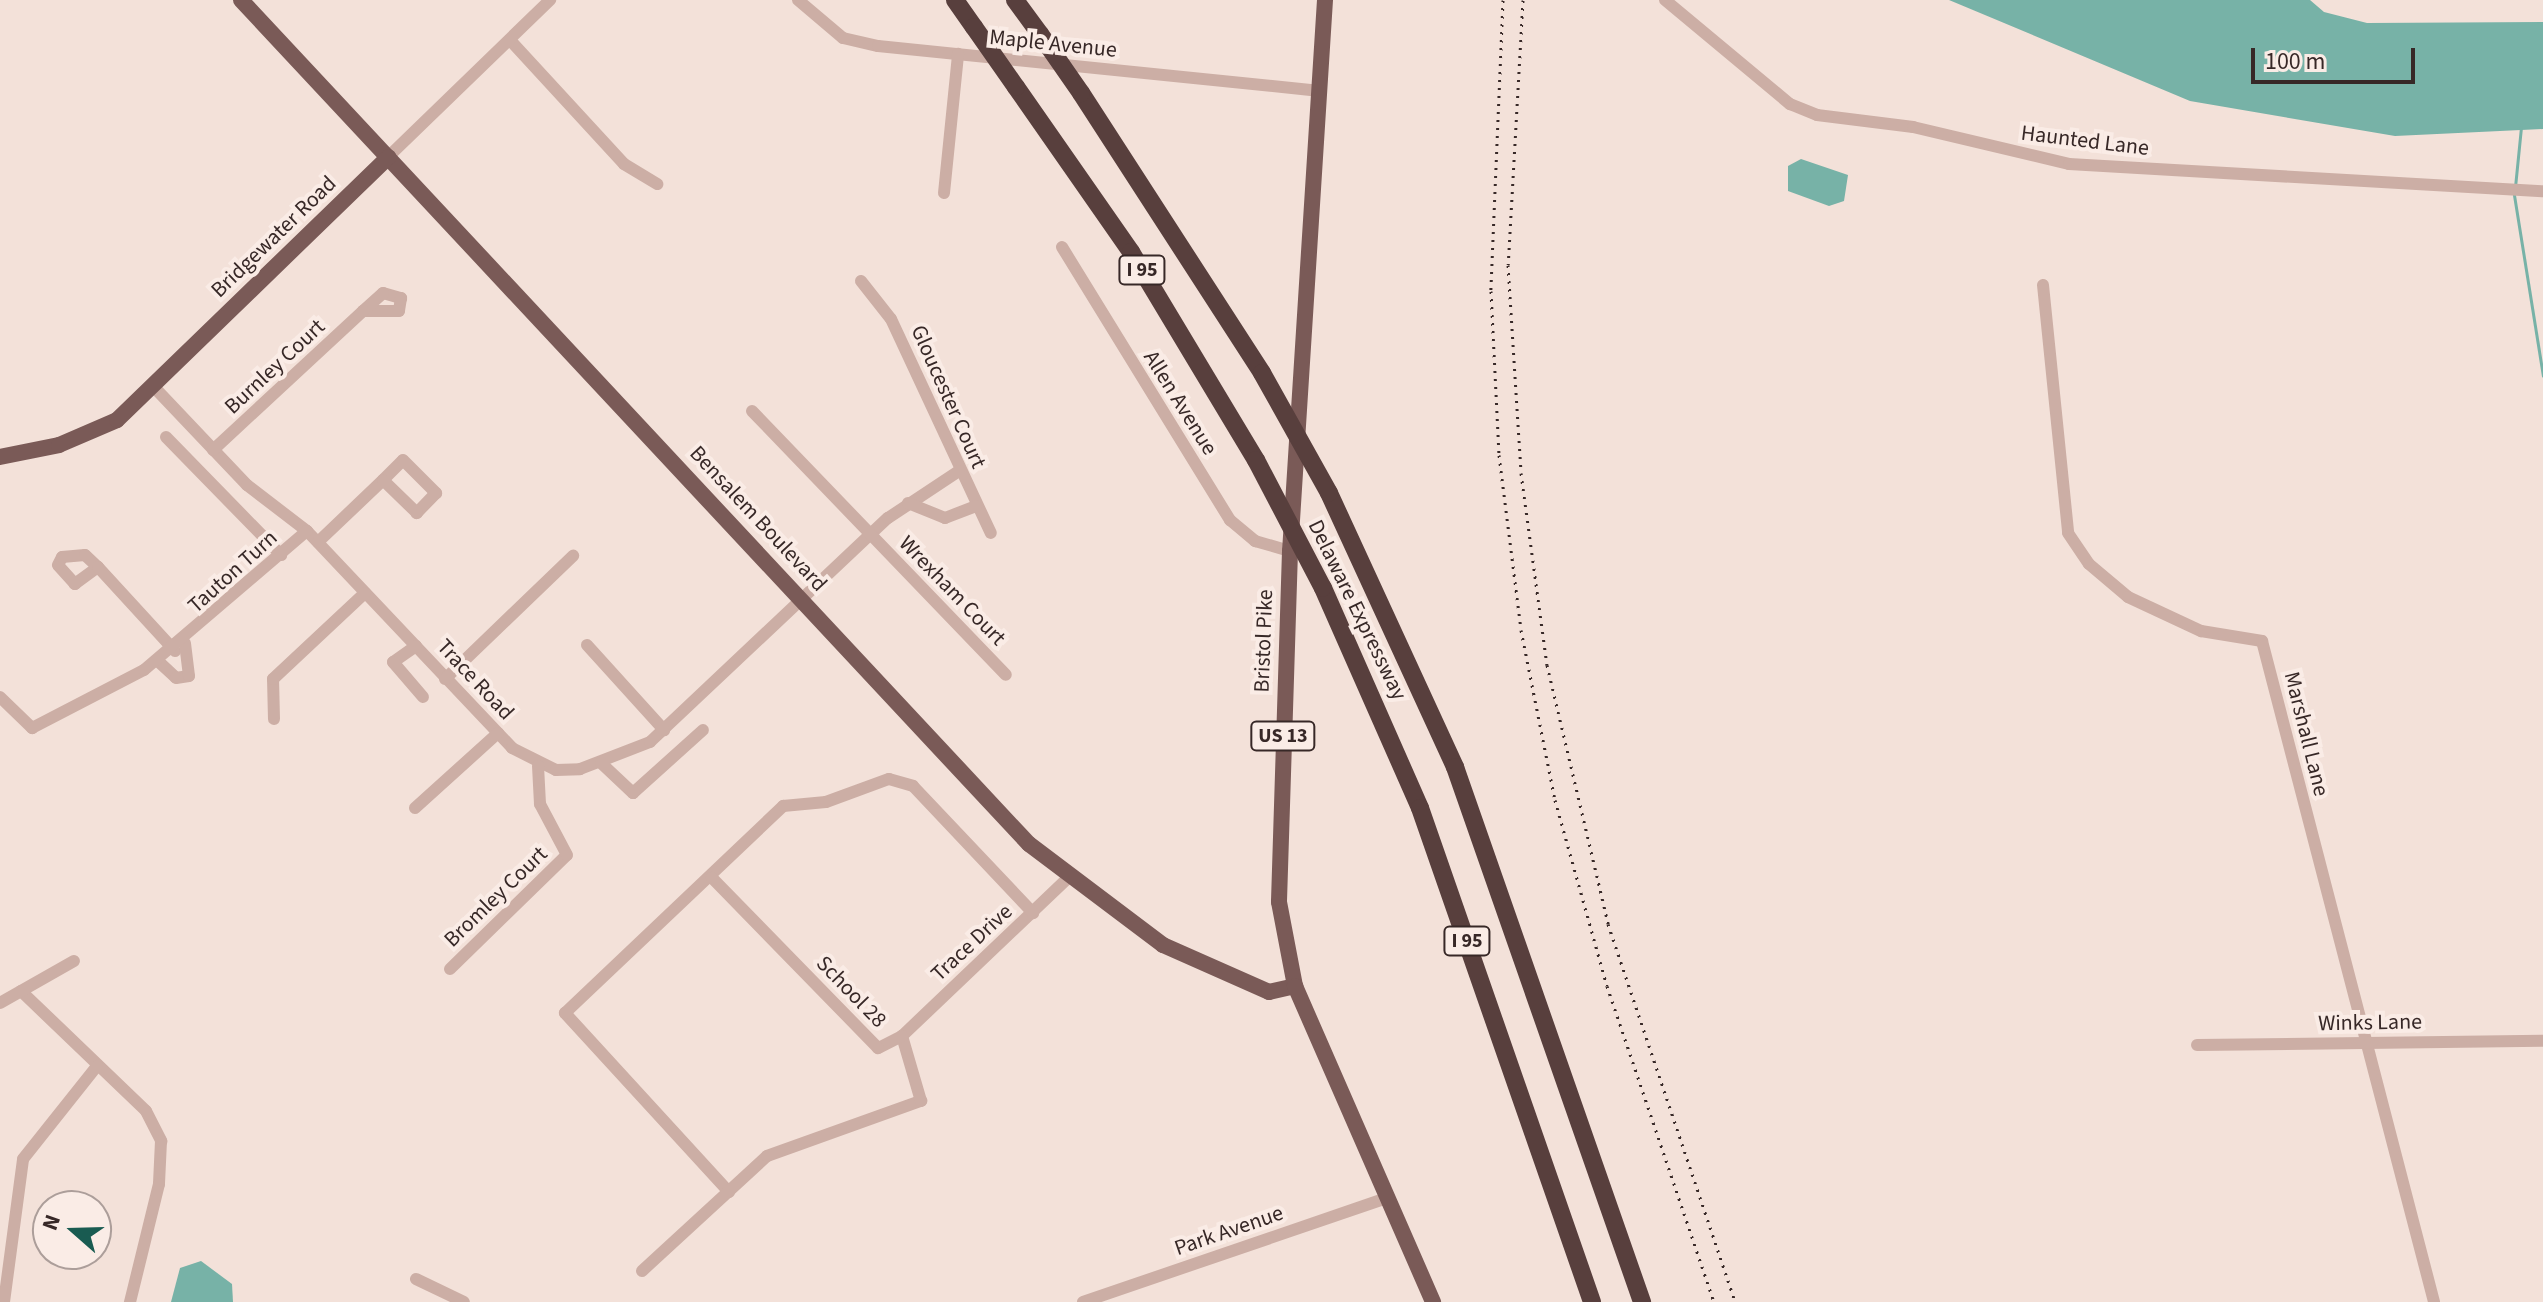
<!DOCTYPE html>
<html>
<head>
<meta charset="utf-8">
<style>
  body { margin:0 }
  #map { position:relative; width:2543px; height:1302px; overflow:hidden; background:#f3e1d9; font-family:"Source Sans 3",sans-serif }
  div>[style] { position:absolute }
  .water>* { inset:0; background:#77b2a7 }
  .stream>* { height:3px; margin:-1.5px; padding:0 1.5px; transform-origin:1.5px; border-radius:1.5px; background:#77b2a7 }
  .minor>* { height:12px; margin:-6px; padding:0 6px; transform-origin:6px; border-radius:6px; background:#ccaea5 }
  .major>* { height:16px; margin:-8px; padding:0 8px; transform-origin:8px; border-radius:8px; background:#7a5a57 }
  .highway>* { height:18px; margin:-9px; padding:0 9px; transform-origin:9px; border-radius:9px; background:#583f3d }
  .rail>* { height:3px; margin-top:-1.5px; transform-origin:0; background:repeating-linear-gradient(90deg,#372827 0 2px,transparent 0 8px) }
  .highway-bridge>* { height:18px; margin:-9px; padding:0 9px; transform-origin:9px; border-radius:9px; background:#583f3d }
  span { translate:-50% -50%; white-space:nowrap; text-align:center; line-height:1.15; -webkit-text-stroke:8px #faece6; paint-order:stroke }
  .shield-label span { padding:2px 6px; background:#faece6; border:2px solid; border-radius:6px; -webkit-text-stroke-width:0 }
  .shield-label { font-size:20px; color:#372827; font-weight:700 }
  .street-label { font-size:22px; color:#372827 }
  .north { position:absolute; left:32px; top:1190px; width:80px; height:80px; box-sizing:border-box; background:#faece6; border:2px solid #ac9e9a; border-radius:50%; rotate:290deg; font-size:22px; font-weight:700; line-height:32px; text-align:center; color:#372827 }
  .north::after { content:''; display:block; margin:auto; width:28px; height:36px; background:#195b51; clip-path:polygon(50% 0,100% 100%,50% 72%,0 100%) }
  .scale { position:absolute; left:2251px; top:48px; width:164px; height:36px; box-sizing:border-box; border:4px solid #372827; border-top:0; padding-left:10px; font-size:24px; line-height:28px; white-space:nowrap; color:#372827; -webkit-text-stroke:6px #faece6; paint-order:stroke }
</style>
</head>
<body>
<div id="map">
  <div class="water">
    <i style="clip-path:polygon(1949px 0,2310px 0,2324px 12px,2367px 23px,2543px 22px,2543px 129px,2395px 136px,2190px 101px)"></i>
    <i style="clip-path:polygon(1801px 159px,1848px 175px,1844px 201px,1829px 206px,1788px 191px,1788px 166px)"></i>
    <i style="clip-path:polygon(201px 1261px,232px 1284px,233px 1302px,171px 1302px,180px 1268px)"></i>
  </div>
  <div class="stream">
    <i style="left:2515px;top:187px;width:60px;rotate:-84.3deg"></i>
    <i style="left:2514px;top:195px;width:183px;rotate:80.9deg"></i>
  </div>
  <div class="minor">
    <i style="left:798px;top:0;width:59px;rotate:40.2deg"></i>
    <i style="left:843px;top:38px;width:36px;rotate:13deg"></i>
    <i style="left:878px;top:46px;width:442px;rotate:5.8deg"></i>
    <i style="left:1665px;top:0;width:163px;rotate:39.8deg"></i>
    <i style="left:1790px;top:104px;width:29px;rotate:22deg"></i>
    <i style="left:1817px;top:115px;width:97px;rotate:7.1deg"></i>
    <i style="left:1913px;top:127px;width:160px;rotate:13.3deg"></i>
    <i style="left:2069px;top:164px;width:475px;rotate:3.3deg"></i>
    <i style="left:510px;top:40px;width:168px;rotate:47.4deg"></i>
    <i style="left:624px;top:164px;width:39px;rotate:31deg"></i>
    <i style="left:388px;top:157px;width:226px;rotate:-44.1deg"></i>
    <i style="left:944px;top:193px;width:140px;rotate:-84.2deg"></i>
    <i style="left:1062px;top:247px;width:321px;rotate:58.4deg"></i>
    <i style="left:1230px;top:520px;width:33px;rotate:40deg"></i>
    <i style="left:1255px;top:541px;width:36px;rotate:16deg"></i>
    <i style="left:861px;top:281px;width:48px;rotate:51.7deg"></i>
    <i style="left:891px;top:319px;width:236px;rotate:65deg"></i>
    <i style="left:2043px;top:285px;width:249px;rotate:84.2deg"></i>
    <i style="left:2068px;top:533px;width:37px;rotate:56deg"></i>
    <i style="left:2089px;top:564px;width:51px;rotate:40.2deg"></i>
    <i style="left:2128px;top:597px;width:81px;rotate:25deg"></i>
    <i style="left:2201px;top:631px;width:62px;rotate:9.3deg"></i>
    <i style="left:2262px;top:641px;width:683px;rotate:75.41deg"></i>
    <i style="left:383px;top:293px;width:19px;rotate:16deg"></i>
    <i style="left:401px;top:298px;width:13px;rotate:99deg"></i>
    <i style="left:399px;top:311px;width:36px;rotate:180deg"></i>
    <i style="left:363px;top:311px;width:27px;rotate:-42deg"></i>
    <i style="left:153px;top:386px;width:137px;rotate:46.5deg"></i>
    <i style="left:247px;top:485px;width:76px;rotate:37.5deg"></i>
    <i style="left:307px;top:531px;width:299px;rotate:46.6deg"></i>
    <i style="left:512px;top:748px;width:49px;rotate:26.6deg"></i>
    <i style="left:556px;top:770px;width:24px;rotate:-2deg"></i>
    <i style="left:580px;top:769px;width:75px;rotate:-21.1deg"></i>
    <i style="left:650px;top:742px;width:327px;rotate:-43.3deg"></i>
    <i style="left:888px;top:518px;width:85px;rotate:-33.5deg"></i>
    <i style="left:752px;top:411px;width:366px;rotate:46.1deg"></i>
    <i style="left:166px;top:437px;width:165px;rotate:45.7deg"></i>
    <i style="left:213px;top:450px;width:205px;rotate:-42.8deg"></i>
    <i style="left:908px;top:503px;width:40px;rotate:22deg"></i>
    <i style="left:945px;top:518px;width:33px;rotate:-21deg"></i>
    <i style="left:318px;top:542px;width:90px;rotate:-43.6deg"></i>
    <i style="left:383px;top:480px;width:28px;rotate:-45deg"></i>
    <i style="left:403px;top:460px;width:47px;rotate:45deg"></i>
    <i style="left:436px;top:493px;width:28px;rotate:134deg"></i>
    <i style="left:417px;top:513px;width:47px;rotate:-135.9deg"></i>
    <i style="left:98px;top:567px;width:29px;rotate:144deg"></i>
    <i style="left:75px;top:584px;width:25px;rotate:-132deg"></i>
    <i style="left:58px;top:565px;width:9px;rotate:-63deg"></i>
    <i style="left:62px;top:557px;width:23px;rotate:-5deg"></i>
    <i style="left:85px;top:555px;width:18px;rotate:43deg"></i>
    <i style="left:98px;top:567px;width:114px;rotate:47.5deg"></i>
    <i style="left:587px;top:645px;width:115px;rotate:47.8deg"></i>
    <i style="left:416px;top:646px;width:28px;rotate:145deg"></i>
    <i style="left:393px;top:662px;width:46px;rotate:49.4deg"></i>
    <i style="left:159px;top:662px;width:23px;rotate:43deg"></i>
    <i style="left:176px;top:678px;width:13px;rotate:-9deg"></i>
    <i style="left:189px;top:676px;width:33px;rotate:-97deg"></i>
    <i style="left:445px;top:679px;width:178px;rotate:-43.9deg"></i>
    <i style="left:0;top:697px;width:45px;rotate:44.1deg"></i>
    <i style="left:32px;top:728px;width:126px;rotate:-27.4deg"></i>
    <i style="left:144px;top:670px;width:214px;rotate:-40.5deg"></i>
    <i style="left:274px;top:719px;width:40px;rotate:-91.4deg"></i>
    <i style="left:273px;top:679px;width:126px;rotate:-43.1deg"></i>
    <i style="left:601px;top:763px;width:44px;rotate:43.2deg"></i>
    <i style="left:633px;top:793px;width:94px;rotate:-42deg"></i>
    <i style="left:415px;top:808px;width:112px;rotate:-42.1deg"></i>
    <i style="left:450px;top:969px;width:163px;rotate:-44.3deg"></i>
    <i style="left:567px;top:855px;width:58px;rotate:-117.9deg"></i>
    <i style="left:540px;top:804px;width:38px;rotate:-93deg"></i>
    <i style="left:21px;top:991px;width:173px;rotate:43.8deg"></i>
    <i style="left:146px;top:1111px;width:34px;rotate:63deg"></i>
    <i style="left:161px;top:1141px;width:43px;rotate:92.7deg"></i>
    <i style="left:159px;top:1184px;width:122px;rotate:103.8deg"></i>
    <i style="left:0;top:1003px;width:85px;rotate:-29.6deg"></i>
    <i style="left:902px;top:1036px;width:229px;rotate:-43.6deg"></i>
    <i style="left:2197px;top:1045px;width:346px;rotate:-0.7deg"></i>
    <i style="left:729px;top:1192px;width:243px;rotate:-132.5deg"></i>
    <i style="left:565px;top:1013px;width:301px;rotate:-43.5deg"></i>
    <i style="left:783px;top:806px;width:43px;rotate:-5.3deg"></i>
    <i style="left:826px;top:802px;width:67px;rotate:-20.1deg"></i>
    <i style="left:889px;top:779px;width:25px;rotate:16deg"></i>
    <i style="left:913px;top:786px;width:175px;rotate:46.6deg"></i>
    <i style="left:642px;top:1271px;width:170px;rotate:-42.6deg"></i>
    <i style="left:767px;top:1156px;width:164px;rotate:-19.7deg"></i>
    <i style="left:921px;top:1101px;width:68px;rotate:-106.3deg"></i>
    <i style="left:902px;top:1036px;width:27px;rotate:153deg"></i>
    <i style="left:878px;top:1048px;width:238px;rotate:-134.3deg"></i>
    <i style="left:416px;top:1279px;width:53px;rotate:25.6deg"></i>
    <i style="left:4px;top:1302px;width:144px;rotate:-82.4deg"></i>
    <i style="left:23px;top:1159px;width:119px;rotate:-51.5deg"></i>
    <i style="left:1083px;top:1302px;width:321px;rotate:-18.9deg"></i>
  </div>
  <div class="major">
    <i style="left:241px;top:0;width:1155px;rotate:46.97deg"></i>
    <i style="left:1029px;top:844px;width:168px;rotate:37deg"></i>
    <i style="left:1163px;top:945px;width:116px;rotate:23.9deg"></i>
    <i style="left:1269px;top:992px;width:27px;rotate:-13deg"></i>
    <i style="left:1325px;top:0;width:552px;rotate:93.63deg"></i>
    <i style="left:1290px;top:551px;width:351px;rotate:91.8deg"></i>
    <i style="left:1279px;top:902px;width:86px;rotate:79.2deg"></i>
    <i style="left:1295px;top:986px;width:345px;rotate:66.4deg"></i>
    <i style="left:0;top:457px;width:60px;rotate:-11.5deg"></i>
    <i style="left:59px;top:445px;width:63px;rotate:-23.3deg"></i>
    <i style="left:117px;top:420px;width:378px;rotate:-44.1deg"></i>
  </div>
  <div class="highway">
    <i style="left:955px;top:0;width:33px;rotate:55deg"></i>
    <i style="left:1015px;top:0;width:42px;rotate:53.7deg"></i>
    <i style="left:1016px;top:87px;width:201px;rotate:55.1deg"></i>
    <i style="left:1131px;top:252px;width:243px;rotate:59deg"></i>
    <i style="left:1081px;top:93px;width:333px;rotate:57.1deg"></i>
    <i style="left:1329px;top:493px;width:302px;rotate:65.3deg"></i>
    <i style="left:1455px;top:767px;width:567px;rotate:70.73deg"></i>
    <i style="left:1323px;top:588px;width:240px;rotate:66.2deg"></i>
    <i style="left:1420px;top:808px;width:523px;rotate:70.8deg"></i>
  </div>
  <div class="rail">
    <i style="left:1503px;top:0;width:291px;rotate:92.4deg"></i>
    <i style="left:1491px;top:291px;width:164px;rotate:87.2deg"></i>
    <i style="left:1499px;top:455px;width:176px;rotate:82.8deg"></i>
    <i style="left:1521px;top:630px;width:173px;rotate:78.7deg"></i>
    <i style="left:1555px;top:800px;width:193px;rotate:74.4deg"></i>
    <i style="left:1607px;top:986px;width:334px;rotate:71.3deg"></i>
    <i style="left:1523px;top:0;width:265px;rotate:93.2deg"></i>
    <i style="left:1508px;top:265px;width:208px;rotate:86.4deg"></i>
    <i style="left:1521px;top:473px;width:194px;rotate:82.3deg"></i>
    <i style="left:1547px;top:665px;width:266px;rotate:76.7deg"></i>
    <i style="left:1608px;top:924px;width:399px;rotate:71.4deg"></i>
  </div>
  <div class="highway-bridge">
    <i style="left:974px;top:27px;width:73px;rotate:55deg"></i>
    <i style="left:1040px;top:34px;width:72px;rotate:55.2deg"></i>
    <i style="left:1262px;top:373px;width:137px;rotate:60.8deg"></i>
    <i style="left:1256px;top:460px;width:144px;rotate:62.4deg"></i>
  </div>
  <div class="shield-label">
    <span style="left:1142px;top:270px">I 95</span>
    <span style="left:1283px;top:736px">US 13</span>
    <span style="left:1467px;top:941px">I 95</span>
  </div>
  <div class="street-label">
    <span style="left:1053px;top:44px;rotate:6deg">Maple Avenue</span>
    <span style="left:2085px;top:141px;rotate:7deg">Haunted Lane</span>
    <span style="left:274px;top:237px;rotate:-44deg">Bridgewater Road</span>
    <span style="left:275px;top:367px;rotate:-43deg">Burnley Court</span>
    <span style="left:948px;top:397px;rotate:66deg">Gloucester Court</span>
    <span style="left:1180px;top:403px;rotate:58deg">Allen Avenue</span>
    <span style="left:758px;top:519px;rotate:47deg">Bensalem Boulevard</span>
    <span style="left:233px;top:572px;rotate:-42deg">Tauton Turn</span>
    <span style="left:952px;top:591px;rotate:46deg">Wrexham Court</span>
    <span style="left:1357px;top:610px;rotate:64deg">Delaware Expressway</span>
    <span style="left:1264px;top:641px;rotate:-88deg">Bristol Pike</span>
    <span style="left:475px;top:680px;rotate:47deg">Trace Road</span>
    <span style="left:2306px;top:734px;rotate:76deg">Marshall Lane</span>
    <span style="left:496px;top:897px;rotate:-44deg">Bromley Court</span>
    <span style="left:972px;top:943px;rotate:-43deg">Trace Drive</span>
    <span style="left:851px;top:992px;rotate:46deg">School 28</span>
    <span style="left:2370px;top:1023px;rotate:-1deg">Winks Lane</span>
    <span style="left:1229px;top:1231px;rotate:-19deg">Park Avenue</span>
  </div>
  <div class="north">N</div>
  <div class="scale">100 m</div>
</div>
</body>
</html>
